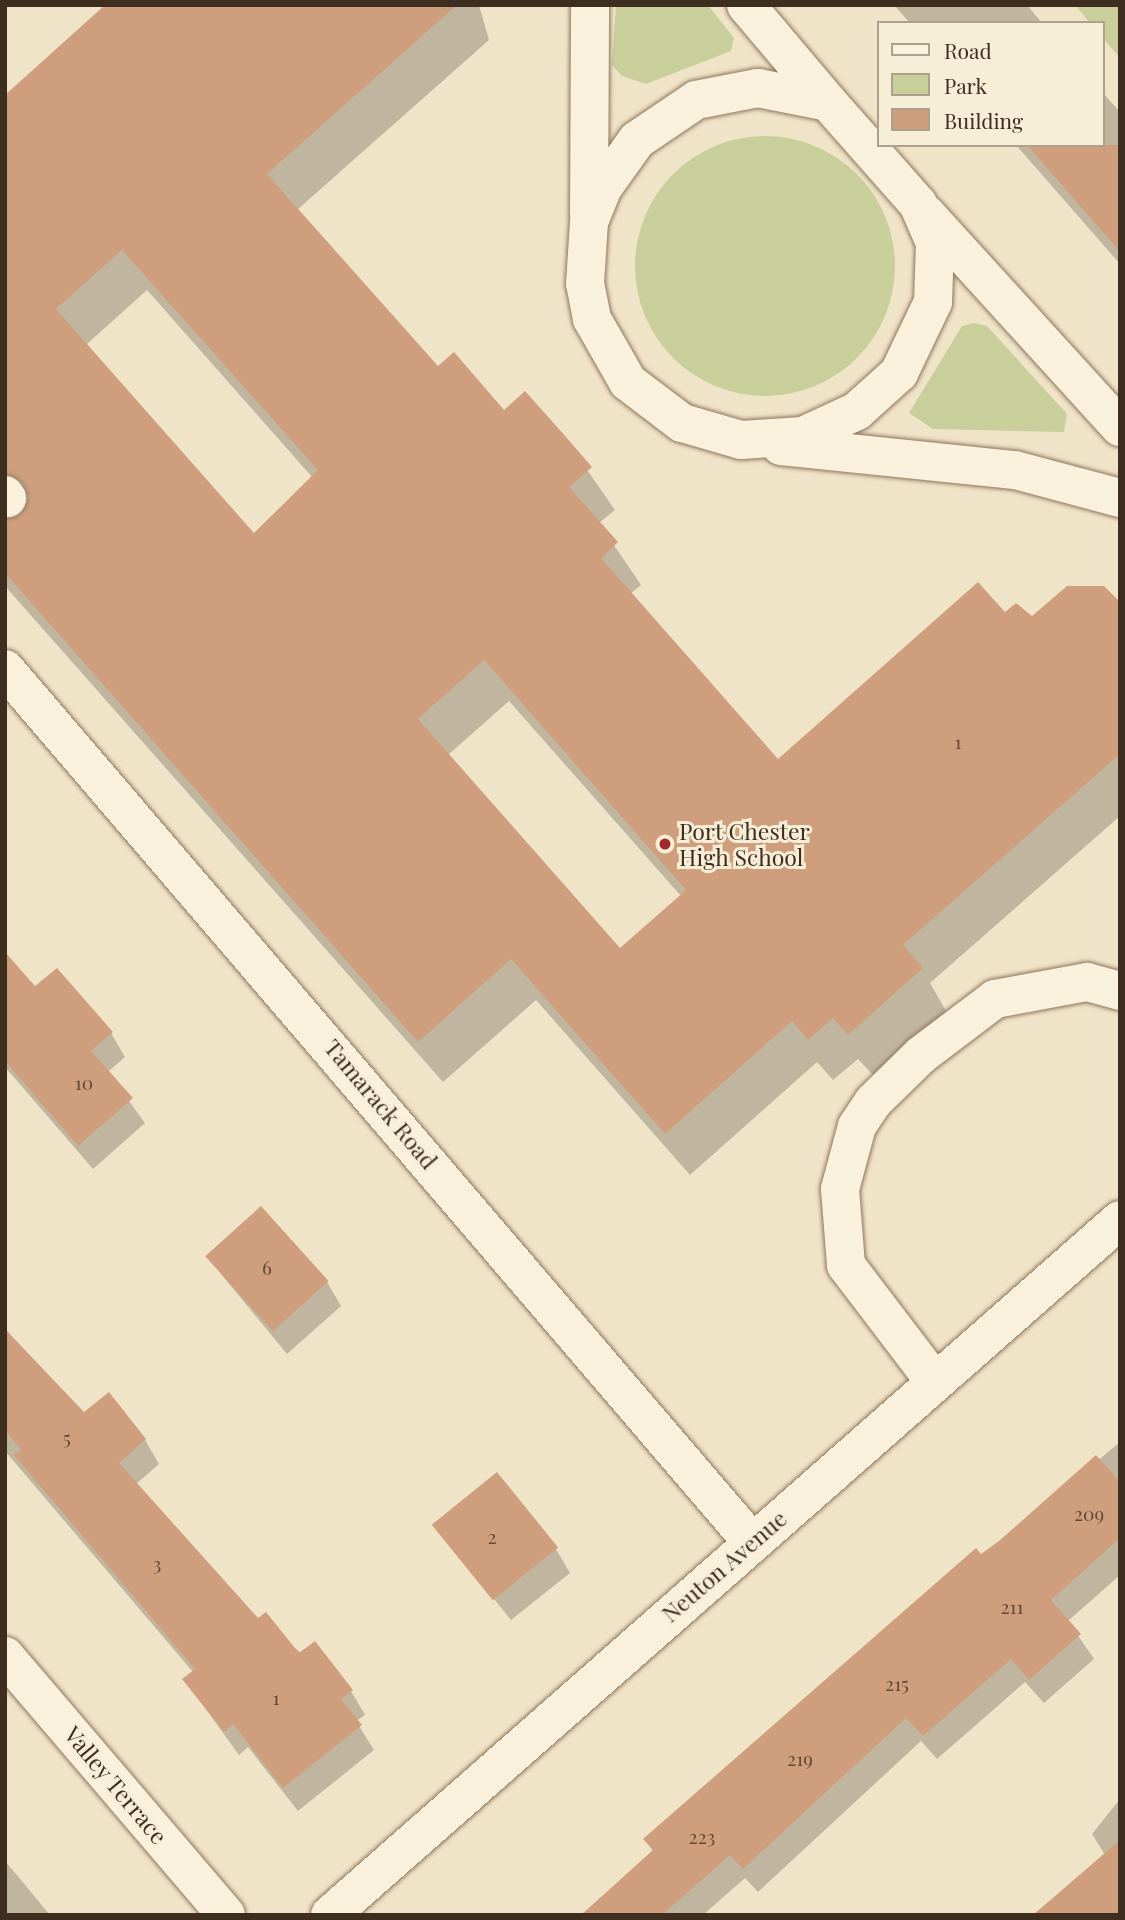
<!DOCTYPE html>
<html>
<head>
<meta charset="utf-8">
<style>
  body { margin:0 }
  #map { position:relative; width:1125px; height:1920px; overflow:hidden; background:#f0e4c8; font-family:"Playfair Display",serif }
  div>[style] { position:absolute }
  .green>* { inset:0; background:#c9cf9b }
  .round { border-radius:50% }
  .shadow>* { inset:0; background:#0003 }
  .building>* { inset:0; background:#cf9f7d; transform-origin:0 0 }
  .roads { filter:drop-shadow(0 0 2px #8d765c) drop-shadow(0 0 2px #8d765c) }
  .minor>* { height:38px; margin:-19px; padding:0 19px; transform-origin:19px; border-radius:19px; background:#faf1dc }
  .dots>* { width:19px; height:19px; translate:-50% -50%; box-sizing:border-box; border:4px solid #f7eed8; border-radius:50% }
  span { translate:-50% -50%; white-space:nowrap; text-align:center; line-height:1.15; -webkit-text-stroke:6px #f7eed8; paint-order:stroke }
  .number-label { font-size:19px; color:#624a37 }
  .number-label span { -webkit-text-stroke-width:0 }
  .poi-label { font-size:23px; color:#3d2e20 }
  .left { translate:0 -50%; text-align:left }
  .street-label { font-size:23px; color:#3d2e20 }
  .frame { position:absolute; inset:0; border:7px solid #3d2e20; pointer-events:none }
  .legend { position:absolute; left:877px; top:21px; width:228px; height:126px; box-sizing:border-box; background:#f7eed8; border:2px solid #ada18e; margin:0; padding:9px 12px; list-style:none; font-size:21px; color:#3d2e20 }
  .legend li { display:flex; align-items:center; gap:14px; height:35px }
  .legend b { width:35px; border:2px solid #ada18e }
</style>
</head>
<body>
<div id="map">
  <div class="green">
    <i style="clip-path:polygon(616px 5px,708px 5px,734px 38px,731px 51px,646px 84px,622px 76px,612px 65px)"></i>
    <i style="clip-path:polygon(1075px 5px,1120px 5px,1120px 58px,1102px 37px,1102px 23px,1090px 23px)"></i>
    <i class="round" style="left:635px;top:136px;width:260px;height:260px"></i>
    <i style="clip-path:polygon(974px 323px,987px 326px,1067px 414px,1064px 432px,933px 429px,909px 413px,962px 326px)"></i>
  </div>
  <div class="shadow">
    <i style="clip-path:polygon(evenodd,108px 5px,479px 5px,489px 40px,297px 210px,438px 368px,504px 412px,565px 438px,615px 510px,599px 523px,641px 585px,630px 594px,778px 762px,1005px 615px,1032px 618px,1120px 606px,1120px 816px,930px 983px,946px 1011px,873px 1075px,858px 1059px,833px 1080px,817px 1062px,690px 1175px,536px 1000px,443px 1082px,5px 586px,5px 428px,108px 5px,147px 290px,313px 478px,253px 535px,86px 345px,147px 290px,108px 5px,509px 701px,681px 896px,620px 951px,448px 755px,509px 701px)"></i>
    <i style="clip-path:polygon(894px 5px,1027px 5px,1042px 23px,910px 23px)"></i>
    <i style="clip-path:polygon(1102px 92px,1120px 112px,1120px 264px,1016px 145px,1102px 145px)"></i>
    <i style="clip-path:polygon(5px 955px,35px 989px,111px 1033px,125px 1057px,108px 1072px,145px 1123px,93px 1169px,5px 1067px)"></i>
    <i style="clip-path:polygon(207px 1257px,327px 1282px,341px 1306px,287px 1354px)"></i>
    <i style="clip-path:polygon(5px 1329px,84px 1414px,145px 1440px,159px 1464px,136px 1484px,258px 1620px,351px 1691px,365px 1715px,356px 1721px,374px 1750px,298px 1811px,248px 1747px,239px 1755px,184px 1679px,193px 1672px,5px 1451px)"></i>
    <i style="clip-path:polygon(1120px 1442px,1120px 1575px,1068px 1621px,1094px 1659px,1044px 1703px,1025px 1682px,937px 1759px,921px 1741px,758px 1892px,745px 1878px,703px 1915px,584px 1915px,653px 1852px,646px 1839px)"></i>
    <i style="clip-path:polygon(434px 1525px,556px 1549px,570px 1573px,511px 1620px)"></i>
    <i style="clip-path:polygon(1120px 1799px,1120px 1915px,1105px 1855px,1092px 1834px)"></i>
    <i style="clip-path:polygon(6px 1862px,50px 1915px,5px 1915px)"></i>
  </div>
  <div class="building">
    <i style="clip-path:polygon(evenodd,105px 5px,457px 5px,267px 174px,438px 366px,454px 352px,504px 410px,525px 391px,566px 437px,592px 467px,569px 487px,618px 542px,601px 558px,778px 759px,978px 582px,1005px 612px,1016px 603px,1032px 616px,1067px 586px,1104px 586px,1120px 602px,1120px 754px,903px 945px,923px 968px,848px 1035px,833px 1018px,808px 1040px,792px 1021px,665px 1134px,511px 959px,418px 1042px,5px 573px,5px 519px,20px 516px,29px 497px,23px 482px,5px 473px,5px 95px,105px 5px,122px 250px,318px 470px,254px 533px,56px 309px,122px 250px,105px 5px,484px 660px,686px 890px,620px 948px,418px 719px,484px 660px)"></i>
    <i style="clip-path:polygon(1027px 145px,1120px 145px,1120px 252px)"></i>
    <i style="clip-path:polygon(5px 952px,35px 986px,57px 968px,113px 1032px,91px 1051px,133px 1098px,78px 1146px,5px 1061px)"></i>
    <i style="left:261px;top:1206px;width:101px;height:75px;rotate:48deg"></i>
    <i style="clip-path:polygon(5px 1329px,84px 1412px,109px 1392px,146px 1439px,119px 1463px,258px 1618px,266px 1612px,299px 1653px,315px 1641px,353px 1690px,341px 1699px,362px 1725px,283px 1788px,233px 1724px,224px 1732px,182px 1679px,195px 1669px,14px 1455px,21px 1450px,5px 1430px)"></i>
    <i style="clip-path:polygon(1096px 1455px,1120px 1482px,1120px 1538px,1051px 1600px,1081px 1634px,1029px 1680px,1011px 1659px,923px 1736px,906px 1718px,743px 1869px,730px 1855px,662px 1915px,581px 1915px,653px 1850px,643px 1839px,976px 1548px,981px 1554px,999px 1541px)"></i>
    <i style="left:497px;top:1472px;width:97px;height:84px;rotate:51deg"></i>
    <i style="clip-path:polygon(1120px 1840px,1120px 1915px,1033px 1915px)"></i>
  </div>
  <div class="roads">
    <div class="minor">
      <i style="left:746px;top:5px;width:127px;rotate:49.8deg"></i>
      <i style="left:758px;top:88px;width:71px;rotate:11.3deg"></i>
      <i style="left:828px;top:102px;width:136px;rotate:48.6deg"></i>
      <i style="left:918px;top:204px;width:43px;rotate:66.4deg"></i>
      <i style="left:935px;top:243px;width:59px;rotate:91.9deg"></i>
      <i style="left:933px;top:302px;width:79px;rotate:115.6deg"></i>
      <i style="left:899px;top:373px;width:57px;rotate:137.9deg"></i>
      <i style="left:857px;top:411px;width:60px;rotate:155.2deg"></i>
      <i style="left:803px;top:436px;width:62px;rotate:176.3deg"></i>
      <i style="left:741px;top:440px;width:61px;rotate:-163.9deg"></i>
      <i style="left:682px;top:423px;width:68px;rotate:-142.8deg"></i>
      <i style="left:628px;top:382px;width:73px;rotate:-119.7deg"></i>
      <i style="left:592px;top:319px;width:36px;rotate:-101deg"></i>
      <i style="left:585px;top:284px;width:62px;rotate:-86.3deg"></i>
      <i style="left:589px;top:222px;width:35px;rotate:-68deg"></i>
      <i style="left:602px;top:189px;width:60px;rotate:-54.5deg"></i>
      <i style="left:637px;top:140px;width:71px;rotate:-34.1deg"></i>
      <i style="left:696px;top:100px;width:63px;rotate:-11deg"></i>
      <i style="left:589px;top:213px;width:208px;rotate:-89.7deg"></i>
      <i style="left:926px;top:214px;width:288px;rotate:47.7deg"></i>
      <i style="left:781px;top:446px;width:235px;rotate:5.9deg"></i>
      <i style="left:1015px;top:470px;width:109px;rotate:14.9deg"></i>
      <i style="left:5px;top:495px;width:4px;rotate:56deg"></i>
      <i style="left:5px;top:669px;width:1149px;rotate:49.45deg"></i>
      <i style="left:935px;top:1382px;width:147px;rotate:-127.3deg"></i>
      <i style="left:846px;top:1265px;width:76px;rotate:-94.5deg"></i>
      <i style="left:840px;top:1189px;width:65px;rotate:-74.9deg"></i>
      <i style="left:857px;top:1126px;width:29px;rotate:-56deg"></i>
      <i style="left:873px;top:1102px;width:67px;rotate:-44.4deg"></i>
      <i style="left:921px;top:1055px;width:93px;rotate:-37.1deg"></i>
      <i style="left:995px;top:999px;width:94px;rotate:-10.5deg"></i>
      <i style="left:1087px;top:982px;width:34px;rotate:15deg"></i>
      <i style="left:5px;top:1656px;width:340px;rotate:49.5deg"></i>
      <i style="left:330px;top:1915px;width:1052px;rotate:-41.34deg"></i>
    </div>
  </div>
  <div class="dots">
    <i style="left:665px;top:844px;background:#9e2a2b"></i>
  </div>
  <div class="number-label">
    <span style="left:958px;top:742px">1</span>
    <span style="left:84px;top:1083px">10</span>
    <span style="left:267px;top:1268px">6</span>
    <span style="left:67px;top:1438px">5</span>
    <span style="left:1089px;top:1514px">209</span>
    <span style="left:492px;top:1537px">2</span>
    <span style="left:157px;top:1564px">3</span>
    <span style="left:1012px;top:1607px">211</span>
    <span style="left:897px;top:1684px">215</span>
    <span style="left:276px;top:1698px">1</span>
    <span style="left:800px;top:1759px">219</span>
    <span style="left:702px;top:1837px">223</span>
  </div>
  <div class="poi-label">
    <span class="left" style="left:679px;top:844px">Port Chester<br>High School</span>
  </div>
  <div class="street-label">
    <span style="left:381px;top:1104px;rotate:50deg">Tamarack Road</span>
    <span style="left:724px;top:1566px;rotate:-41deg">Neuton Avenue</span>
    <span style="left:116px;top:1785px;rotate:50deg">Valley Terrace</span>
  </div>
  <div class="frame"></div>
  <ul class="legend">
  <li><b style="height:9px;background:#faf1dc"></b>Road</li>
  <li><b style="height:19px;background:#c9cf9b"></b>Park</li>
  <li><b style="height:19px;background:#cf9f7d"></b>Building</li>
  </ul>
</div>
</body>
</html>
